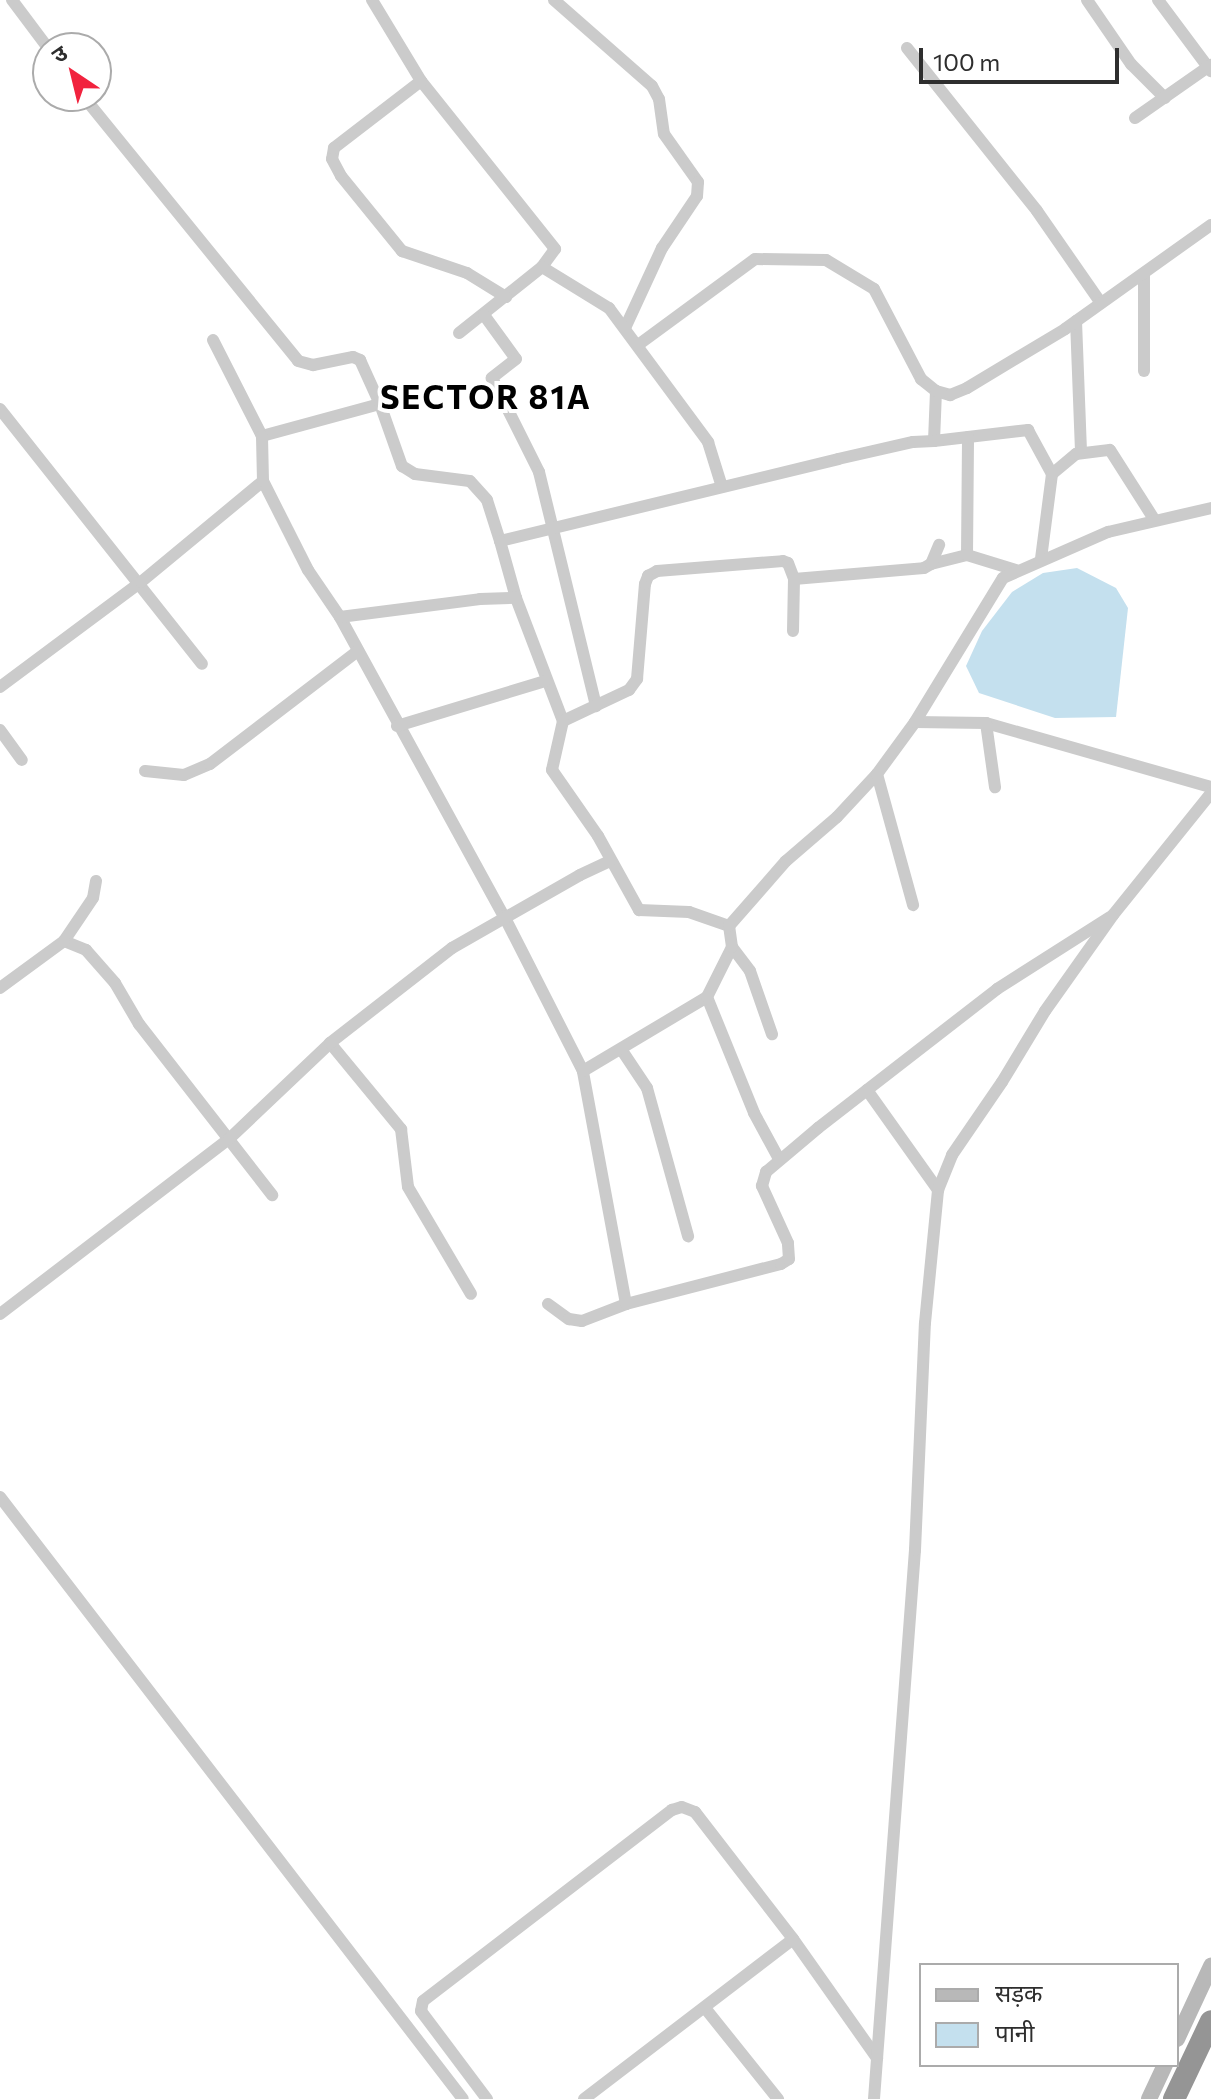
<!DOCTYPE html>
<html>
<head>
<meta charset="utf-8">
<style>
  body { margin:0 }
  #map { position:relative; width:1211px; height:2099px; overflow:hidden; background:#fff; font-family:Commissioner,"Noto Sans Devanagari",sans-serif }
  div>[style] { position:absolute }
  .water>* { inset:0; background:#c4e0ee }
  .street>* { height:12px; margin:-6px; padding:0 6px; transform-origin:6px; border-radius:6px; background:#cbcbcb }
  .secondary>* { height:16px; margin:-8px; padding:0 8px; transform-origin:8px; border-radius:8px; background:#b8b8b8 }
  .highway>* { height:22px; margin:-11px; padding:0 11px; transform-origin:11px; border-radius:11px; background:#959595 }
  span { translate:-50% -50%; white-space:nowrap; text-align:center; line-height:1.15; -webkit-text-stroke:8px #fff; paint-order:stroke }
  .district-label { font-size:32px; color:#000; font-weight:700; letter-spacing:2px }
  .legend { position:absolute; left:919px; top:1963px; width:260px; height:104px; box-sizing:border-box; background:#fff; border:2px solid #ababab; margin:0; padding:10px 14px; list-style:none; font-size:24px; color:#2e2e2e }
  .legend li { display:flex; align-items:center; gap:16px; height:40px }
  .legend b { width:40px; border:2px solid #ababab }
  .north { position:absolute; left:32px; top:32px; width:80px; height:80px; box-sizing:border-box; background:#fff; border:2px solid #ababab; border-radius:50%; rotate:325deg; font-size:22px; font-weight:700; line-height:32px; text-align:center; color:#2e2e2e }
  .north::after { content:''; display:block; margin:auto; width:28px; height:36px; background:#f1233e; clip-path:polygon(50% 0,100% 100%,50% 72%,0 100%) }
  .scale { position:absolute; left:919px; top:48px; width:200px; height:36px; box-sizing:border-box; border:4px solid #2e2e2e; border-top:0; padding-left:10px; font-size:24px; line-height:28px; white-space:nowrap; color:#2e2e2e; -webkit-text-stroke:6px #fff; paint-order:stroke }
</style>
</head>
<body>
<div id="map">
  <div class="water">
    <i style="clip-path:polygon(1077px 568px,1116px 588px,1128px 608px,1116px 717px,1055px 718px,979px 693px,966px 666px,982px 631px,1012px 592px,1043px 573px)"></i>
  </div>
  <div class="street">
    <i style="left:12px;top:0;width:60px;rotate:53.1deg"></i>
    <i style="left:372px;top:0;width:95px;rotate:58.8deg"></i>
    <i style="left:421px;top:81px;width:215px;rotate:51.4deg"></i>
    <i style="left:555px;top:249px;width:22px;rotate:126deg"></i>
    <i style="left:542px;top:267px;width:106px;rotate:141.5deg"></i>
    <i style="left:554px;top:0;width:130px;rotate:41.3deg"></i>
    <i style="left:652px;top:86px;width:15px;rotate:62deg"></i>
    <i style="left:659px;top:99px;width:35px;rotate:82deg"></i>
    <i style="left:664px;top:134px;width:59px;rotate:54.7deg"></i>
    <i style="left:698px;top:182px;width:14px;rotate:94deg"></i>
    <i style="left:697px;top:196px;width:63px;rotate:123.9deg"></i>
    <i style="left:662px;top:248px;width:88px;rotate:114.8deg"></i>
    <i style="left:1087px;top:0;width:78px;rotate:55.5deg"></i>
    <i style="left:1131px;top:64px;width:48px;rotate:45deg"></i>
    <i style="left:1158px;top:0;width:89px;rotate:53.3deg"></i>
    <i style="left:907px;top:48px;width:208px;rotate:51.4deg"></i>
    <i style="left:1037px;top:211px;width:112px;rotate:55.2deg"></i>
    <i style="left:421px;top:81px;width:110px;rotate:142.4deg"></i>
    <i style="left:334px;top:148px;width:11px;rotate:100deg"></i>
    <i style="left:332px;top:159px;width:19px;rotate:62deg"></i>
    <i style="left:341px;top:176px;width:97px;rotate:50.9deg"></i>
    <i style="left:402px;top:251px;width:69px;rotate:18.7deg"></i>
    <i style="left:467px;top:273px;width:46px;rotate:31.6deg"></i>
    <i style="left:83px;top:96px;width:341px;rotate:50.9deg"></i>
    <i style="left:298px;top:361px;width:16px;rotate:15deg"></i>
    <i style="left:313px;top:365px;width:41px;rotate:-11.3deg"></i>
    <i style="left:353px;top:357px;width:8px;rotate:23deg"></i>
    <i style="left:360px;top:360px;width:48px;rotate:65.6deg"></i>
    <i style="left:1135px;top:118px;width:93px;rotate:-34.9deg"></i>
    <i style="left:542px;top:267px;width:79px;rotate:31.5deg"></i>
    <i style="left:609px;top:308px;width:167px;rotate:53.5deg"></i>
    <i style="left:708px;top:442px;width:47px;rotate:72.7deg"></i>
    <i style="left:1144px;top:275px;width:96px;rotate:90deg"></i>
    <i style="left:484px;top:315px;width:54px;rotate:54deg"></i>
    <i style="left:516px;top:359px;width:31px;rotate:142deg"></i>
    <i style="left:492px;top:378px;width:105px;rotate:63.4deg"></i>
    <i style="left:539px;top:472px;width:241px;rotate:76.3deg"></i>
    <i style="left:1076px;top:321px;width:132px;rotate:87.8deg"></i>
    <i style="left:213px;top:340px;width:108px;rotate:63deg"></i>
    <i style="left:262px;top:436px;width:122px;rotate:-15.2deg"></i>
    <i style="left:380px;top:404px;width:66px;rotate:70.5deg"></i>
    <i style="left:402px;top:466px;width:15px;rotate:32deg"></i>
    <i style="left:415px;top:474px;width:55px;rotate:7.3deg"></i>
    <i style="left:470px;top:481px;width:25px;rotate:48deg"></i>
    <i style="left:487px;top:500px;width:43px;rotate:72.4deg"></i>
    <i style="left:500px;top:541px;width:348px;rotate:-13.6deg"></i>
    <i style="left:838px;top:459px;width:77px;rotate:-12.8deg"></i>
    <i style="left:913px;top:442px;width:21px;rotate:-3deg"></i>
    <i style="left:934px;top:441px;width:50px;rotate:-87.7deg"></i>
    <i style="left:638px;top:345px;width:145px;rotate:-36.3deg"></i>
    <i style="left:755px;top:259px;width:71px;rotate:0.8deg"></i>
    <i style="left:826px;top:260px;width:56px;rotate:31.1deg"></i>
    <i style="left:874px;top:289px;width:102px;rotate:62.4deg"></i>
    <i style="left:921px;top:379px;width:19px;rotate:39deg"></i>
    <i style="left:936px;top:391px;width:15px;rotate:16deg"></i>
    <i style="left:950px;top:395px;width:18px;rotate:-22deg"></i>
    <i style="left:967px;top:388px;width:114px;rotate:-31deg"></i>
    <i style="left:1065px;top:329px;width:179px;rotate:-35.5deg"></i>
    <i style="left:0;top:409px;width:325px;rotate:51.6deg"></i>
    <i style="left:934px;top:441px;width:95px;rotate:-6.7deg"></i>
    <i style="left:1028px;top:430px;width:50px;rotate:61.4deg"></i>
    <i style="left:1052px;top:474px;width:86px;rotate:97.4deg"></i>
    <i style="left:1052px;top:474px;width:31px;rotate:-40deg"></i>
    <i style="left:1076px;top:454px;width:34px;rotate:-7deg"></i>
    <i style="left:1110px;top:450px;width:82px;rotate:57.5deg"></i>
    <i style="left:263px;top:481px;width:100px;rotate:63.2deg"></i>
    <i style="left:308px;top:570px;width:57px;rotate:55.8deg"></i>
    <i style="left:340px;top:617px;width:341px;rotate:61.3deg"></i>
    <i style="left:504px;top:916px;width:174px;rotate:63deg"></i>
    <i style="left:500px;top:541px;width:59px;rotate:74.3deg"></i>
    <i style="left:967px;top:555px;width:118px;rotate:-89.5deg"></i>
    <i style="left:931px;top:564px;width:37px;rotate:-14deg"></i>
    <i style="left:967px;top:555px;width:51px;rotate:17deg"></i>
    <i style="left:340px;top:617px;width:141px;rotate:-7.3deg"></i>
    <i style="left:480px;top:599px;width:36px;rotate:-2deg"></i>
    <i style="left:516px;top:598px;width:132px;rotate:69.1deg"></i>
    <i style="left:563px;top:721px;width:73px;rotate:-25.2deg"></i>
    <i style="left:629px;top:690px;width:14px;rotate:-54deg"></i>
    <i style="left:637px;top:679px;width:95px;rotate:-85.2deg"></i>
    <i style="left:645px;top:584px;width:9px;rotate:-69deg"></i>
    <i style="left:648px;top:576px;width:10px;rotate:-29deg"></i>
    <i style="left:657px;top:571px;width:126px;rotate:-4.5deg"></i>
    <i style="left:783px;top:561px;width:5px;rotate:22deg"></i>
    <i style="left:788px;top:563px;width:17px;rotate:69deg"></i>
    <i style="left:794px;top:579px;width:130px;rotate:-4.8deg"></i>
    <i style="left:924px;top:568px;width:8px;rotate:-30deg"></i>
    <i style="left:931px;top:564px;width:21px;rotate:-67deg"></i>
    <i style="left:793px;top:631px;width:52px;rotate:-88.9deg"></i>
    <i style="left:0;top:687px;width:176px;rotate:-36.7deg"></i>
    <i style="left:141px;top:582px;width:158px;rotate:-39.6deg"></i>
    <i style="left:263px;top:481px;width:45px;rotate:-91.3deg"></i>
    <i style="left:563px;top:721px;width:50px;rotate:102.7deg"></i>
    <i style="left:552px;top:770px;width:80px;rotate:55.1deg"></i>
    <i style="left:598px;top:836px;width:85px;rotate:61deg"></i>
    <i style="left:639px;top:910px;width:50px;rotate:2.3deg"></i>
    <i style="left:689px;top:912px;width:42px;rotate:19.3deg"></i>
    <i style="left:915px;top:722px;width:71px;rotate:0.8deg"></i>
    <i style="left:986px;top:723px;width:234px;rotate:15.9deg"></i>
    <i style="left:986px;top:723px;width:65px;rotate:82deg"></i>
    <i style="left:397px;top:726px;width:155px;rotate:-16.9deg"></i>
    <i style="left:0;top:730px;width:37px;rotate:54deg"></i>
    <i style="left:145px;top:771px;width:39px;rotate:6deg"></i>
    <i style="left:184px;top:775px;width:28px;rotate:-23deg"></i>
    <i style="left:210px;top:764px;width:186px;rotate:-37.4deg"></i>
    <i style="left:877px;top:774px;width:136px;rotate:74.6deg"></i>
    <i style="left:96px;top:881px;width:17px;rotate:100deg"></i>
    <i style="left:93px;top:898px;width:52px;rotate:124deg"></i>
    <i style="left:64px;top:941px;width:24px;rotate:22deg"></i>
    <i style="left:86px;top:950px;width:44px;rotate:48.7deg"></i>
    <i style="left:115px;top:983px;width:48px;rotate:59.7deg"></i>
    <i style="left:139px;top:1024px;width:217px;rotate:52.1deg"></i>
    <i style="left:732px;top:947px;width:30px;rotate:53deg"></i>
    <i style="left:750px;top:971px;width:67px;rotate:70.8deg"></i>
    <i style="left:0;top:988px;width:79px;rotate:-36.3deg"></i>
    <i style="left:707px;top:997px;width:125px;rotate:67.9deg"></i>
    <i style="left:754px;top:1113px;width:52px;rotate:61.5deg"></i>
    <i style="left:330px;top:1043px;width:112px;rotate:50.5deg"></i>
    <i style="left:401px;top:1129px;width:58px;rotate:83.1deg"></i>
    <i style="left:408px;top:1187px;width:124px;rotate:59.5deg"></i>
    <i style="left:621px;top:1049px;width:47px;rotate:56.3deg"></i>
    <i style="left:647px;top:1088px;width:154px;rotate:74.5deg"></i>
    <i style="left:867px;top:1090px;width:123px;rotate:54.6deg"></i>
    <i style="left:548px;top:1304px;width:26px;rotate:36deg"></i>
    <i style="left:569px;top:1319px;width:13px;rotate:9deg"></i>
    <i style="left:582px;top:1321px;width:47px;rotate:-21.1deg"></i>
    <i style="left:626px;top:1304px;width:160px;rotate:-14.5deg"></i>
    <i style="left:781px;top:1264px;width:9px;rotate:-32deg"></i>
    <i style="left:789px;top:1259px;width:16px;rotate:-94deg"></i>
    <i style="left:788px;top:1243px;width:63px;rotate:-114.5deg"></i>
    <i style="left:762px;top:1186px;width:15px;rotate:-74deg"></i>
    <i style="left:766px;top:1172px;width:68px;rotate:-40.2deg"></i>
    <i style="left:818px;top:1128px;width:227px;rotate:-37.8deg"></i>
    <i style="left:997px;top:989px;width:134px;rotate:-32.5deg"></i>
    <i style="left:626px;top:1304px;width:237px;rotate:-100.5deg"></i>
    <i style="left:583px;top:1071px;width:144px;rotate:-30.8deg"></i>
    <i style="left:707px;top:997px;width:56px;rotate:-63.4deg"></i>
    <i style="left:732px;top:947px;width:21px;rotate:-98deg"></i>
    <i style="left:729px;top:926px;width:86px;rotate:-48.8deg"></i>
    <i style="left:786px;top:861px;width:67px;rotate:-40.8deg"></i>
    <i style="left:837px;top:817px;width:59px;rotate:-47.1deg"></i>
    <i style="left:877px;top:774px;width:64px;rotate:-53.8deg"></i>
    <i style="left:915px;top:722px;width:169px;rotate:-58.6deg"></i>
    <i style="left:1003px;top:578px;width:115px;rotate:-23.7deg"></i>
    <i style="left:1108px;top:532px;width:106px;rotate:-13.1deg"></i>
    <i style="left:0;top:1314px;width:288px;rotate:-37.4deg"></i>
    <i style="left:229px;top:1139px;width:139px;rotate:-43.5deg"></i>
    <i style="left:330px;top:1043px;width:155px;rotate:-37.9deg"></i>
    <i style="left:452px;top:948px;width:147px;rotate:-29.7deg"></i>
    <i style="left:580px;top:875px;width:33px;rotate:-25deg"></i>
    <i style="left:0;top:1497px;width:759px;rotate:52.44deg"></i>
    <i style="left:705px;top:2008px;width:117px;rotate:51.3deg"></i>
    <i style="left:487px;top:2099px;width:110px;rotate:-126.9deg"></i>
    <i style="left:421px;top:2011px;width:10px;rotate:-79deg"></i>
    <i style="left:423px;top:2001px;width:314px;rotate:-37.5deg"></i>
    <i style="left:672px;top:1810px;width:10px;rotate:-17deg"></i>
    <i style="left:682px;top:1807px;width:14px;rotate:21deg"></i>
    <i style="left:695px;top:1812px;width:160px;rotate:52.3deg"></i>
    <i style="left:793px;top:1939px;width:146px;rotate:54.8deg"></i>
    <i style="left:584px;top:2099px;width:263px;rotate:-37.4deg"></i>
    <i style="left:874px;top:2099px;width:551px;rotate:-85.73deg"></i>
    <i style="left:915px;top:1550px;width:227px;rotate:-87.5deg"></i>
    <i style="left:925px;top:1323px;width:134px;rotate:-84.4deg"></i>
    <i style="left:938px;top:1190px;width:38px;rotate:-68deg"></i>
    <i style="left:952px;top:1155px;width:88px;rotate:-55.6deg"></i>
    <i style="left:1002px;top:1082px;width:83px;rotate:-58.8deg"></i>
    <i style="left:1045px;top:1011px;width:118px;rotate:-54.7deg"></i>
    <i style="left:1113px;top:915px;width:156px;rotate:-51.2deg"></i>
  </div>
  <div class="secondary">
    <i style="left:1177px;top:2039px;width:81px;rotate:-65deg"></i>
    <i style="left:1149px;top:2099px;width:38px;rotate:-65deg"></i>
  </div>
  <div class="highway">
    <i style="left:1174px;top:2099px;width:86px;rotate:-64.6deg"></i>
  </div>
  <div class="district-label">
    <span style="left:486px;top:396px">SECTOR 81A</span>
  </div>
  <ul class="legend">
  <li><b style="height:10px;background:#b8b8b8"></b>सड़क</li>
  <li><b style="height:22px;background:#c4e0ee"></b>पानी</li>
  </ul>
  <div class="north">उ</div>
  <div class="scale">100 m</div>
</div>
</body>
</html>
